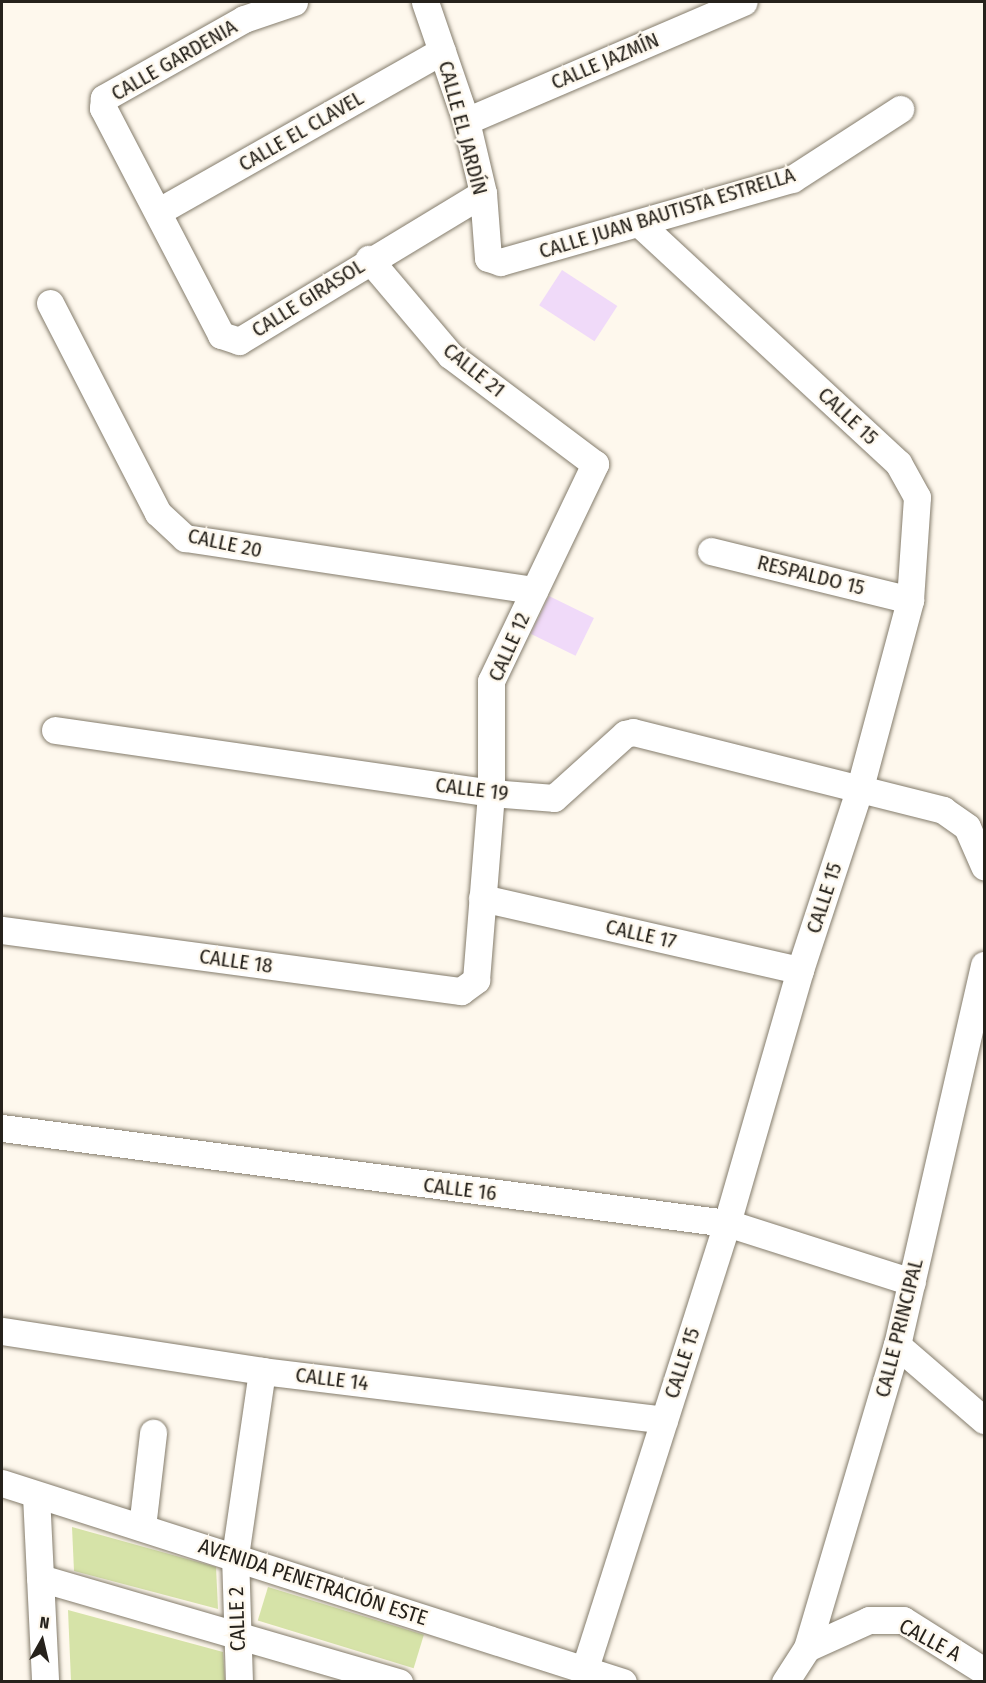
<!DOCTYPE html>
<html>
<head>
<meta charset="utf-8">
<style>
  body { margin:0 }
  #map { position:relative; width:986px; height:1683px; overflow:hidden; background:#fef8ed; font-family:"Fira Sans Condensed",sans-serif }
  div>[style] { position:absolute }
  .green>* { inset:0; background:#d6e3a8; transform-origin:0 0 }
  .building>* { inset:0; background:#f0daf9; transform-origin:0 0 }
  .roads { filter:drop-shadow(0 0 2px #847c6c) drop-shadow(0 0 2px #847c6c) }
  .minor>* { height:27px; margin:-13.5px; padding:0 13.5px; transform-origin:13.5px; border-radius:13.5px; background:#fff }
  span { translate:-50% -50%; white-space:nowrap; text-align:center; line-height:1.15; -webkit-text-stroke:4.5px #fef8ed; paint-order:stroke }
  .street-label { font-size:21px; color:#26221c }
  .frame { position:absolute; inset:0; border:3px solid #26221c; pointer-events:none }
  .north { position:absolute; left:12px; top:1611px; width:60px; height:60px; -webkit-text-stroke:4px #fef8ed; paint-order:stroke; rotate:8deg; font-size:16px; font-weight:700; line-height:24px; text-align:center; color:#26221c }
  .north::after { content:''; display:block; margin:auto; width:21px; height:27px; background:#26221c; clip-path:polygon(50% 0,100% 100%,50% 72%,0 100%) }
</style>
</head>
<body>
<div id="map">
  <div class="green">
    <i style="clip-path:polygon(72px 1527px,216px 1567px,218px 1609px,74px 1571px)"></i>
    <i style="left:268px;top:1587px;width:163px;height:35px;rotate:17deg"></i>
    <i style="clip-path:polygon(68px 1610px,223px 1652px,225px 1681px,71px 1681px)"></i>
  </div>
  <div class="building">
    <i style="left:562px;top:270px;width:66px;height:42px;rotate:33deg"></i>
    <i style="left:549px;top:596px;width:50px;height:42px;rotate:26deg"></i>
  </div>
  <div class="roads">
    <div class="minor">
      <i style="left:294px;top:2px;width:53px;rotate:161.2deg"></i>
      <i style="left:244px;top:19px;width:161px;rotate:150.6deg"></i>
      <i style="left:104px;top:98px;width:10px;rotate:96deg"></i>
      <i style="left:103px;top:108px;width:256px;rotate:62.5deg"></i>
      <i style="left:221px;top:335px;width:19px;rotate:18deg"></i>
      <i style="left:239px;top:341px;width:285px;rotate:-31.2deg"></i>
      <i style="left:425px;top:2px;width:126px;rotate:71deg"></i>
      <i style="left:466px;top:121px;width:74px;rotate:76.7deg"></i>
      <i style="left:483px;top:193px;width:65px;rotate:85.6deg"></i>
      <i style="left:488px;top:258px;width:13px;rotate:18deg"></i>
      <i style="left:500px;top:262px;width:304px;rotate:-15.9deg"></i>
      <i style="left:792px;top:179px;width:129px;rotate:-32.9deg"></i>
      <i style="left:466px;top:121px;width:302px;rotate:-23.2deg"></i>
      <i style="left:159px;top:211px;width:325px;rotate:-29.5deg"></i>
      <i style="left:50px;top:303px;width:236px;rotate:62.8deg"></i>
      <i style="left:158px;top:513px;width:37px;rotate:43deg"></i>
      <i style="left:185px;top:538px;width:353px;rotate:8.5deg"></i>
      <i style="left:711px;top:551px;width:205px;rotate:13.8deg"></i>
      <i style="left:55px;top:730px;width:441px;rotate:8.2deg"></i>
      <i style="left:491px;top:793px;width:63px;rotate:4.5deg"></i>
      <i style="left:554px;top:798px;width:96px;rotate:-42deg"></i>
      <i style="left:625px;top:734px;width:8px;rotate:-14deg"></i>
      <i style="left:633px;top:732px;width:320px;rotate:14.1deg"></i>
      <i style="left:943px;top:810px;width:29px;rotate:35deg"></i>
      <i style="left:967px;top:827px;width:43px;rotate:66.4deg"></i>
      <i style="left:482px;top:898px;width:326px;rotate:12.8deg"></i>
      <i style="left:2px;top:930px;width:463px;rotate:7.6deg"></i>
      <i style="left:461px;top:991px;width:19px;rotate:-36deg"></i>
      <i style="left:476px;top:980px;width:188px;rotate:-85.4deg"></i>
      <i style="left:491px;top:793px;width:112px;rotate:-90deg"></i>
      <i style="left:491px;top:681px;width:241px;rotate:-64.4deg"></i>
      <i style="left:595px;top:464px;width:181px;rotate:-143.1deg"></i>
      <i style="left:450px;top:355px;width:126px;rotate:-130.2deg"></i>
      <i style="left:2px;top:1128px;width:731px;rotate:7.47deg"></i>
      <i style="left:727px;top:1223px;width:194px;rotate:17.7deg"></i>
      <i style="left:2px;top:1331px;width:263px;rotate:8.7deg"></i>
      <i style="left:262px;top:1371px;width:405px;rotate:6.9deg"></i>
      <i style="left:897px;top:1345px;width:115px;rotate:40.8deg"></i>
      <i style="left:2px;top:1483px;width:652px;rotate:17.77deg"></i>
      <i style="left:36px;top:1495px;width:187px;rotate:87.2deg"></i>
      <i style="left:142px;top:1527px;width:95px;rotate:-83.3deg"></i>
      <i style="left:40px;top:1578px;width:374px;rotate:16.2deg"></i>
      <i style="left:807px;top:1648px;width:68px;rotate:-24.3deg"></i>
      <i style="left:869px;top:1620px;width:34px"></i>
      <i style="left:903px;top:1620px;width:96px;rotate:32.2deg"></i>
      <i style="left:585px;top:1668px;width:467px;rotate:-72.3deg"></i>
      <i style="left:727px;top:1223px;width:263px;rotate:-73.9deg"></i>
      <i style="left:800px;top:970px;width:188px;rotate:-71.8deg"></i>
      <i style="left:859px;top:791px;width:198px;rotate:-75deg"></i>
      <i style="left:910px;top:600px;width:103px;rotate:-86.1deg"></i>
      <i style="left:917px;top:497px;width:39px;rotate:-119deg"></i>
      <i style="left:898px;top:463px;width:353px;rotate:-137.2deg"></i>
      <i style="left:239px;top:1682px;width:126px;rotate:-91.8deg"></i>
      <i style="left:235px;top:1556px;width:187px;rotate:-81.7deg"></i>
      <i style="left:785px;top:1682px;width:40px;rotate:-57.1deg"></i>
      <i style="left:807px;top:1648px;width:316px;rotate:-73.5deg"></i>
      <i style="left:897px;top:1345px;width:390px;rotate:-77.1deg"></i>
    </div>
  </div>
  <div class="street-label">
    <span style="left:174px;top:60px;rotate:-30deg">CALLE GARDENIA</span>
    <span style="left:605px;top:61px;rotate:-23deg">CALLE JAZMÍN</span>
    <span style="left:463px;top:128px;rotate:75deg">CALLE EL JARDÍN</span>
    <span style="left:301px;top:131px;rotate:-30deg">CALLE EL CLAVEL</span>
    <span style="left:667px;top:213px;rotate:-17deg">CALLE JUAN BAUTISTA ESTRELLA</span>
    <span style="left:308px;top:298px;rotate:-32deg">CALLE GIRASOL</span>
    <span style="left:474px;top:370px;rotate:39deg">CALLE 21</span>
    <span style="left:848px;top:416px;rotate:43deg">CALLE 15</span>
    <span style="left:225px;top:543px;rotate:12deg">CALLE 20</span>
    <span style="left:811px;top:575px;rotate:14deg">RESPALDO 15</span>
    <span style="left:509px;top:647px;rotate:-66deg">CALLE 12</span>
    <span style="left:472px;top:789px;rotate:7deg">CALLE 19</span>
    <span style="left:824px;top:898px;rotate:-72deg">CALLE 15</span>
    <span style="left:641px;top:934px;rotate:13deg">CALLE 17</span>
    <span style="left:236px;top:961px;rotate:8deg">CALLE 18</span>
    <span style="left:460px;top:1189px;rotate:7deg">CALLE 16</span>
    <span style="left:899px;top:1328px;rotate:-76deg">CALLE PRINCIPAL</span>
    <span style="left:682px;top:1363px;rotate:-72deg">CALLE 15</span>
    <span style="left:332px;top:1379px;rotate:7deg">CALLE 14</span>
    <span style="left:313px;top:1582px;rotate:18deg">AVENIDA PENETRACIÓN ESTE</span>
    <span style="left:237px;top:1619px;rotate:-92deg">CALLE 2</span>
    <span style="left:930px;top:1640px;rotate:28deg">CALLE A</span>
  </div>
  <div class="frame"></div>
  <div class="north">N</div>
</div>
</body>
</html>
